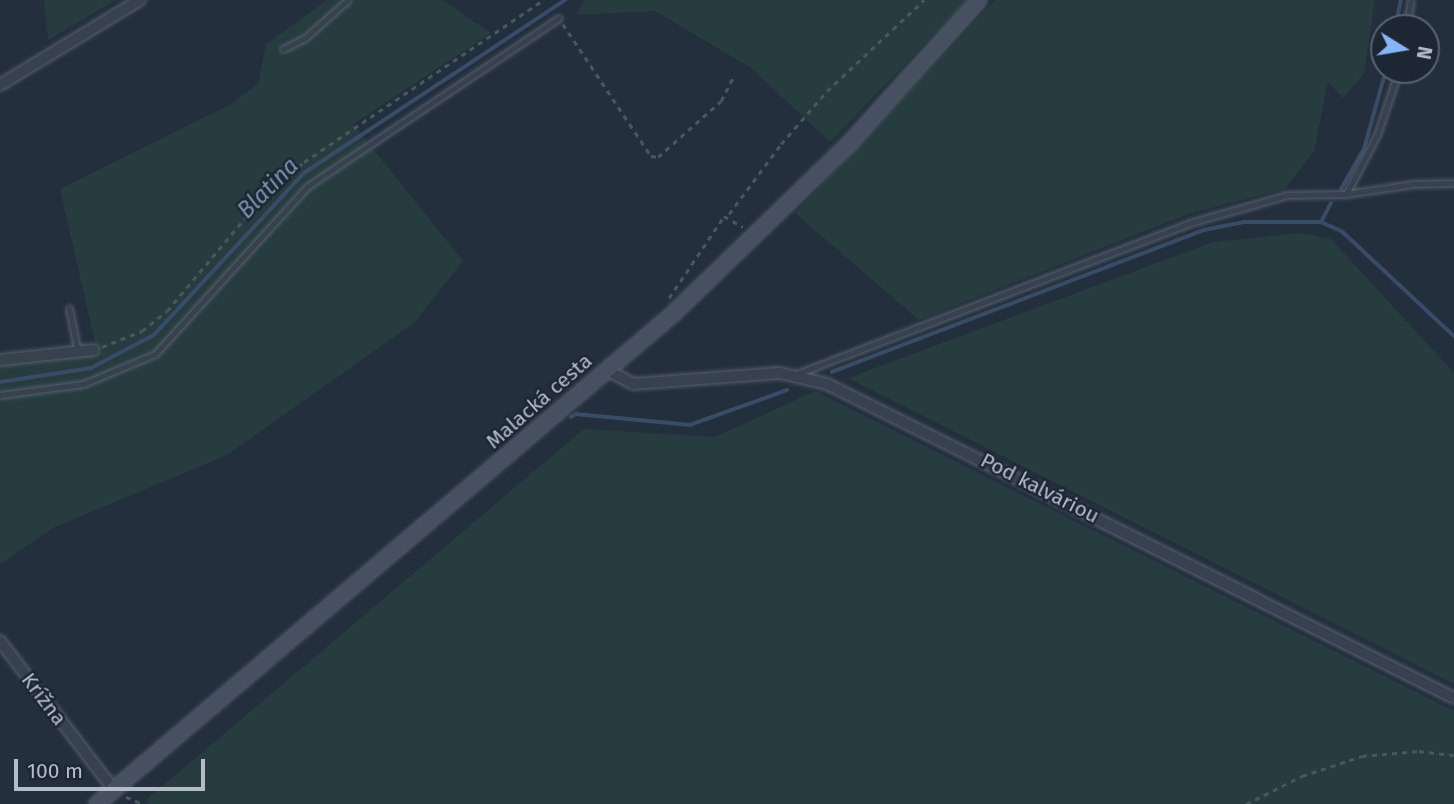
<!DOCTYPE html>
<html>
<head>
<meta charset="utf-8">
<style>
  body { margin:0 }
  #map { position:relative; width:1454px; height:804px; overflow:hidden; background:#242f3e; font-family:"Fira Sans",sans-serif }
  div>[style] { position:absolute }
  .green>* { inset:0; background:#263c3f }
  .stream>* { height:3.5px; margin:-1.75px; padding:0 1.75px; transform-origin:1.75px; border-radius:1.75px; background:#394c67 }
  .path>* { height:2.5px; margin-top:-1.25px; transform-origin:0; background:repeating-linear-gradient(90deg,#44595c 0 5px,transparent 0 10px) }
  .roads { filter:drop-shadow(0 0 2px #565f6c) drop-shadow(0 0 2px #565f6c) }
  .lane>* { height:5px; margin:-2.5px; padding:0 2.5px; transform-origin:2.5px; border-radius:2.5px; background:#38414e }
  .street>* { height:10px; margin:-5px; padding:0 5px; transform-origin:5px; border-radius:5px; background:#38414e }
  .secondary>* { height:14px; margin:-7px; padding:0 7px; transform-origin:7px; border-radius:7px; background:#465061 }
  span { translate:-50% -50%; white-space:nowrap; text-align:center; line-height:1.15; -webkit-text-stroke:5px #1d2633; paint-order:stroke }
  .street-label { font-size:21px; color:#b4bcc9 }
  .water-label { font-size:23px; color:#7c92b1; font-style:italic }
  .north { position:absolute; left:1370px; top:14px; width:70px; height:70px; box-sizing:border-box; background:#1d2633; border:2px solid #59626f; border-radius:50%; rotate:101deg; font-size:19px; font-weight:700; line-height:28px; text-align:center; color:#b4bcc9 }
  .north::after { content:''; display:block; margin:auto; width:24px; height:32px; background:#8ab4f8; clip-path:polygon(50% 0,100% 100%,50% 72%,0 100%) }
  .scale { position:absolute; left:14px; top:759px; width:191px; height:32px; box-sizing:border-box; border:4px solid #b4bcc9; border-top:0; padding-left:9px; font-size:21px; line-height:24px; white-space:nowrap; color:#b4bcc9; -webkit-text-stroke:5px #1d2633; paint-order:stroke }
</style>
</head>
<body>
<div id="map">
  <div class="green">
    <i style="clip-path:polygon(44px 0,116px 0,48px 40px)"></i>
    <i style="clip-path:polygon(327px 0,442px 0,491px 33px,353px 124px,463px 261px,415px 322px,227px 455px,55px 527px,0 564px,0 360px,92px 350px,95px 342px,60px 189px,231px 104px,258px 84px,266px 44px)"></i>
    <i style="clip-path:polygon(584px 0,967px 0,830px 142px,751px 68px,655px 11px,576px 15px)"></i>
    <i style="clip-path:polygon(995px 0,1375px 0,1364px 74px,1343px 98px,1328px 82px,1314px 151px,1285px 189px,1191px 213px,919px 320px,795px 213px)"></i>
    <i style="clip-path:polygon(1301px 233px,1331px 239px,1454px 373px,1454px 684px,848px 378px,1213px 242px)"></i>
    <i style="clip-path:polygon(815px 391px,1454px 711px,1454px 804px,149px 804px,146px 800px,584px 429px,715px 437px)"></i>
  </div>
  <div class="stream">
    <i style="left:1395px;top:28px;width:29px;rotate:-78deg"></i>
    <i style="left:1341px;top:189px;width:46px;rotate:-60.1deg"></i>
    <i style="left:1364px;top:149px;width:82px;rotate:-74.4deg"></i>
    <i style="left:1321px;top:222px;width:21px;rotate:-62deg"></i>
    <i style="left:832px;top:372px;width:398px;rotate:-20.9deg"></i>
    <i style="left:1204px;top:230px;width:41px;rotate:-11.3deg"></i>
    <i style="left:1244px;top:222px;width:77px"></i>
    <i style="left:1321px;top:222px;width:24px;rotate:24deg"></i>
    <i style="left:1343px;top:232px;width:152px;rotate:43.1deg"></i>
    <i style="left:0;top:382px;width:92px;rotate:-8.7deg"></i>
    <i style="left:91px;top:368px;width:71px;rotate:-27.6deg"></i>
    <i style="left:154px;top:335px;width:221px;rotate:-47.2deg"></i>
    <i style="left:304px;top:173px;width:313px;rotate:-33.5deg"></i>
    <i style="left:534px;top:410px;width:3px;rotate:18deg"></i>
    <i style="left:571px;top:417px;width:6px;rotate:-31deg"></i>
    <i style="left:576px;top:414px;width:115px;rotate:5.5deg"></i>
    <i style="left:690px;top:425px;width:103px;rotate:-19.8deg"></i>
  </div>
  <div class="path">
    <i style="left:563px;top:24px;width:159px;rotate:56.3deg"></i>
    <i style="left:651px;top:156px;width:7px;rotate:8deg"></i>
    <i style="left:658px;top:157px;width:84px;rotate:-41.6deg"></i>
    <i style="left:721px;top:101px;width:29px;rotate:-63deg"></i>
    <i style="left:729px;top:214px;width:87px;rotate:-53.4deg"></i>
    <i style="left:781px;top:144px;width:70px;rotate:-49deg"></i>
    <i style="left:827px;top:91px;width:133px;rotate:-43.2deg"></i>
    <i style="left:669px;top:298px;width:99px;rotate:-56.1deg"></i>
    <i style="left:724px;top:216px;width:22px;rotate:30deg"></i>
    <i style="left:102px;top:347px;width:43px;rotate:-21.8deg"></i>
    <i style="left:142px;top:331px;width:32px;rotate:-39deg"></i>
    <i style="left:167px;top:311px;width:155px;rotate:-50deg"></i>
    <i style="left:267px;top:192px;width:48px;rotate:-39deg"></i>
    <i style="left:304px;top:162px;width:289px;rotate:-34.1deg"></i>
    <i style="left:126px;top:797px;width:18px;rotate:22deg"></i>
    <i style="left:1246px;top:804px;width:63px;rotate:-26.6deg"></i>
    <i style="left:1302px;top:776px;width:63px;rotate:-18.4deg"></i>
    <i style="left:1362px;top:756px;width:57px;rotate:-5deg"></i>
    <i style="left:1419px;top:751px;width:35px;rotate:7deg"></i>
  </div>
  <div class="roads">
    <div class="lane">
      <i style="left:1406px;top:28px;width:28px;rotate:-80deg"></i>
      <i style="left:283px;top:49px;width:25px;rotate:-27deg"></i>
      <i style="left:305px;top:38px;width:57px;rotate:-41.5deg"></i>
      <i style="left:1346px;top:194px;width:67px;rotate:-62.3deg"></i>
      <i style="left:1377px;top:135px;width:69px;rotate:-71.3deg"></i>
      <i style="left:69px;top:308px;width:46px;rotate:78.7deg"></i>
      <i style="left:794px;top:375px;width:427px;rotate:-21deg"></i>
      <i style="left:1193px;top:222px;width:98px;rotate:-16deg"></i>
      <i style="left:1287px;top:195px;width:59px;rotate:-1deg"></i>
      <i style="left:1346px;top:194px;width:68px;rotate:-8.5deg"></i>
      <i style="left:1413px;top:184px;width:41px;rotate:-1.4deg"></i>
      <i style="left:0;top:395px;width:84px;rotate:-7.5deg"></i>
      <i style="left:83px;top:384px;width:78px;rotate:-22.6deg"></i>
      <i style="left:155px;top:354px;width:227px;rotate:-47.7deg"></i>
      <i style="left:308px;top:186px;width:302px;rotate:-33.8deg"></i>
    </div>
    <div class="street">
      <i style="left:0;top:85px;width:164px;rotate:-31.3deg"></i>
      <i style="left:0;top:360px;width:94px;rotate:-6.1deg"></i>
      <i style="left:607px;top:370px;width:30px;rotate:28deg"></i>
      <i style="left:633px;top:384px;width:147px;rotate:-4.3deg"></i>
      <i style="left:780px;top:373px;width:48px;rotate:13.2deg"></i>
      <i style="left:827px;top:384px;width:701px;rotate:26.6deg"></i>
      <i style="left:0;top:641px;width:188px;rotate:52.6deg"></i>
    </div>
    <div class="secondary">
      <i style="left:97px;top:804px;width:756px;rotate:-40.39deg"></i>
      <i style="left:673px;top:314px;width:243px;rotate:-44deg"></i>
      <i style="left:848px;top:145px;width:195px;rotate:-47.9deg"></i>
    </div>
  </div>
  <div class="street-label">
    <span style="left:539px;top:401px;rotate:-41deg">Malacká cesta</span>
    <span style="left:1040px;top:488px;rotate:27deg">Pod kalváriou</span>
    <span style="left:44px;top:699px;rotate:53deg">Krížna</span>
  </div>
  <div class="water-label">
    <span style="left:268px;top:188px;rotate:-45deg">Blatina</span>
  </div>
  <div class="north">N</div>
  <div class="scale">100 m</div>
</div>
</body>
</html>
